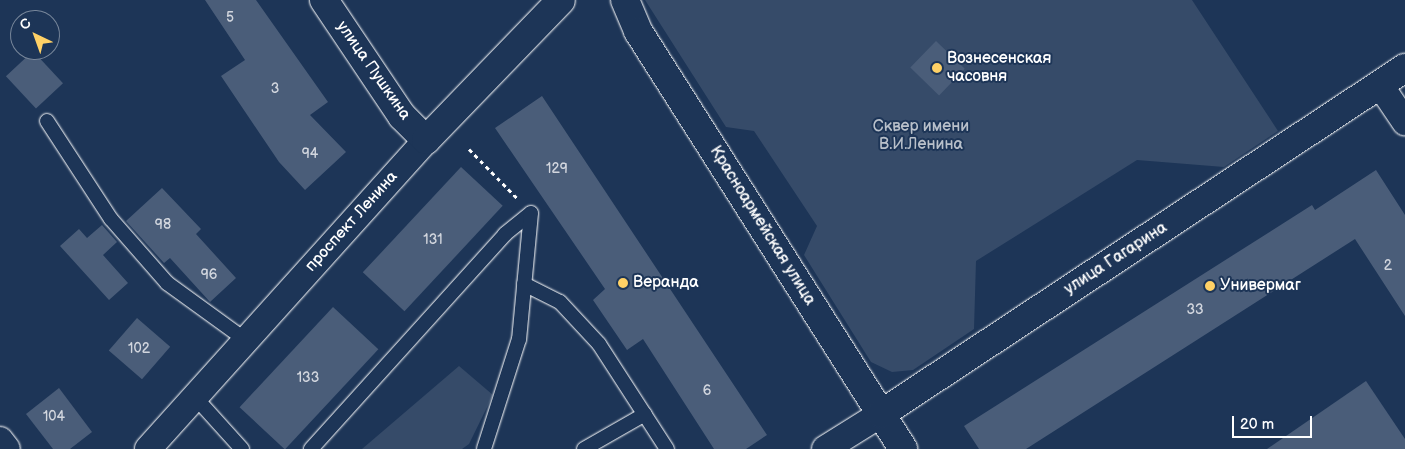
<!DOCTYPE html>
<html>
<head>
<meta charset="utf-8">
<style>
  body { margin:0 }
  #map { position:relative; width:1405px; height:449px; overflow:hidden; background:#1d3557; font-family:"Balsamiq Sans",sans-serif }
  div>[style] { position:absolute }
  .green>* { inset:0; background:#364b69 }
  .building>* { inset:0; background:#4a5d79; transform-origin:0 0 }
  .path>* { height:3px; margin-top:-1.5px; transform-origin:0; background:repeating-linear-gradient(90deg,#fff 0 4px,transparent 0 8px) }
  .roads { filter:drop-shadow(0 0 1px #fff) drop-shadow(0 0 1px #fff) }
  .lane>* { height:14px; margin:-7px; padding:0 7px; transform-origin:7px; border-radius:7px; background:#1d3557 }
  .street>* { height:26px; margin:-13px; padding:0 13px; transform-origin:13px; border-radius:13px; background:#1d3557 }
  .secondary>* { height:28px; margin:-14px; padding:0 14px; transform-origin:14px; border-radius:14px; background:#1d3557 }
  .dots>* { width:14px; height:14px; translate:-50% -50%; box-sizing:border-box; border:2px solid #1d3557; border-radius:50% }
  span { translate:-50% -50%; white-space:nowrap; text-align:center; line-height:1.15; -webkit-text-stroke:4px #1d3557; paint-order:stroke }
  .number-label { font-size:14px; color:#d2d6de }
  .number-label span { -webkit-text-stroke-width:0 }
  .poi-label { font-size:16px; color:#fff }
  .left { translate:0 -50%; text-align:left }
  .street-label { font-size:16px; color:#fff }
  .park-label { font-size:16px; color:#b9c0ca }
  .north { position:absolute; left:10px; top:10px; width:50px; height:50px; box-sizing:border-box; background:#1d3557; border:1px solid #77869a; border-radius:50%; rotate:318deg; font-size:14px; font-weight:700; line-height:20px; text-align:center; color:#fff }
  .north::after { content:''; display:block; margin:auto; width:18px; height:22px; background:#ffd166; clip-path:polygon(50% 0,100% 100%,50% 72%,0 100%) }
  .scale { position:absolute; left:1232px; top:416px; width:80px; height:22px; box-sizing:border-box; border:2px solid #fff; border-top:0; padding-left:6px; font-size:15px; line-height:18px; white-space:nowrap; color:#fff; -webkit-text-stroke:4px #1d3557; paint-order:stroke }
</style>
</head>
<body>
<div id="map">
  <div class="green">
    <i style="clip-path:polygon(645px 0,1192px 0,1278px 131px,1224px 167px,1137px 160px,976px 261px,974px 329px,913px 370px,892px 372px,871px 362px,804px 255px,817px 226px,754px 131px,726px 127px)"></i>
    <i style="clip-path:polygon(459px 366px,493px 395px,469px 444px,462px 449px,362px 449px)"></i>
  </div>
  <div class="building">
    <i style="clip-path:polygon(205px 0,256px 0,328px 102px,310px 115px,346px 152px,305px 190px,279px 162px,221px 76px,245px 60px)"></i>
    <i style="left:936px;top:41px;width:40px;height:37px;rotate:44deg"></i>
    <i style="left:33px;top:51px;width:44px;height:37px;rotate:47deg"></i>
    <i style="clip-path:polygon(542px 96px,767px 435px,746px 449px,714px 449px,643px 339px,627px 350px,593px 300px,605px 289px,495px 128px)"></i>
    <i style="left:461px;top:167px;width:57px;height:144px;rotate:43deg"></i>
    <i style="clip-path:polygon(1376px 170px,1405px 215px,1405px 316px,1355px 239px,1026px 449px,979px 449px,964px 426px,1312px 205px,1315px 210px)"></i>
    <i style="clip-path:polygon(162px 188px,201px 229px,196px 234px,236px 278px,210px 302px,170px 258px,164px 263px,126px 221px)"></i>
    <i style="clip-path:polygon(102px 225px,117px 242px,103px 255px,128px 283px,109px 300px,60px 246px,79px 229px,87px 238px)"></i>
    <i style="left:333px;top:307px;width:62px;height:137px;rotate:43deg"></i>
    <i style="left:137px;top:318px;width:44px;height:43px;rotate:41deg"></i>
    <i style="clip-path:polygon(1366px 381px,1405px 439px,1405px 449px,1267px 449px)"></i>
    <i style="clip-path:polygon(59px 388px,92px 432px,70px 449px,53px 449px,26px 414px)"></i>
  </div>
  <div class="path">
    <i style="left:469px;top:149px;width:69px;rotate:45.6deg"></i>
  </div>
  <div class="roads">
    <div class="lane">
      <i style="left:47px;top:121px;width:117px;rotate:56.9deg"></i>
      <i style="left:111px;top:219px;width:85px;rotate:48.8deg"></i>
      <i style="left:167px;top:283px;width:99px;rotate:35.9deg"></i>
      <i style="left:524px;top:284px;width:40px;rotate:26.6deg"></i>
      <i style="left:560px;top:302px;width:57px;rotate:47.1deg"></i>
      <i style="left:599px;top:344px;width:125px;rotate:57.1deg"></i>
      <i style="left:195px;top:397px;width:70px;rotate:47.9deg"></i>
      <i style="left:311px;top:449px;width:290px;rotate:-47.9deg"></i>
      <i style="left:505px;top:234px;width:33px;rotate:-39deg"></i>
      <i style="left:531px;top:213px;width:127px;rotate:95.4deg"></i>
      <i style="left:519px;top:339px;width:115px;rotate:107.7deg"></i>
      <i style="left:584px;top:449px;width:70px;rotate:-29.8deg"></i>
    </div>
    <div class="street">
      <i style="left:1380px;top:85px;width:45px;rotate:56deg"></i>
      <i style="left:0;top:440px;width:11px;rotate:52deg"></i>
      <i style="left:148px;top:449px;width:416px;rotate:-48deg"></i>
      <i style="left:825px;top:449px;width:66px;rotate:-32deg"></i>
    </div>
    <div class="secondary">
      <i style="left:324px;top:0;width:140px;rotate:56.1deg"></i>
      <i style="left:402px;top:116px;width:34px;rotate:45deg"></i>
      <i style="left:426px;top:140px;width:194px;rotate:-46deg"></i>
      <i style="left:625px;top:0;width:34px;rotate:67deg"></i>
      <i style="left:638px;top:31px;width:495px;rotate:57.6deg"></i>
      <i style="left:881px;top:414px;width:628px;rotate:-33.44deg"></i>
    </div>
  </div>
  <div class="dots">
    <i style="left:937px;top:68px;background:#ffd166"></i>
    <i style="left:623px;top:283px;background:#ffd166"></i>
    <i style="left:1210px;top:286px;background:#ffd166"></i>
  </div>
  <div class="number-label">
    <span style="left:230px;top:18px">5</span>
    <span style="left:275px;top:89px">3</span>
    <span style="left:310px;top:154px">94</span>
    <span style="left:557px;top:169px">129</span>
    <span style="left:163px;top:225px">98</span>
    <span style="left:433px;top:240px">131</span>
    <span style="left:1388px;top:266px">2</span>
    <span style="left:209px;top:275px">96</span>
    <span style="left:1195px;top:310px">33</span>
    <span style="left:139px;top:349px">102</span>
    <span style="left:308px;top:378px">133</span>
    <span style="left:707px;top:391px">6</span>
    <span style="left:54px;top:417px">104</span>
  </div>
  <div class="poi-label">
    <span class="left" style="left:947px;top:68px">Вознесенская<br>часовня</span>
    <span class="left" style="left:633px;top:283px">Веранда</span>
    <span class="left" style="left:1220px;top:286px">Универмаг</span>
  </div>
  <div class="street-label">
    <span style="left:373px;top:71px;rotate:55deg">улица Пушкина</span>
    <span style="left:352px;top:222px;rotate:-48deg">проспект Ленина</span>
    <span style="left:762px;top:226px;rotate:58deg">Красноармейская улица</span>
    <span style="left:1116px;top:259px;rotate:-33deg">улица Гагарина</span>
  </div>
  <div class="park-label">
    <span style="left:921px;top:136px">Сквер имени<br>В.И.Ленина</span>
  </div>
  <div class="north">С</div>
  <div class="scale">20 m</div>
</div>
</body>
</html>
